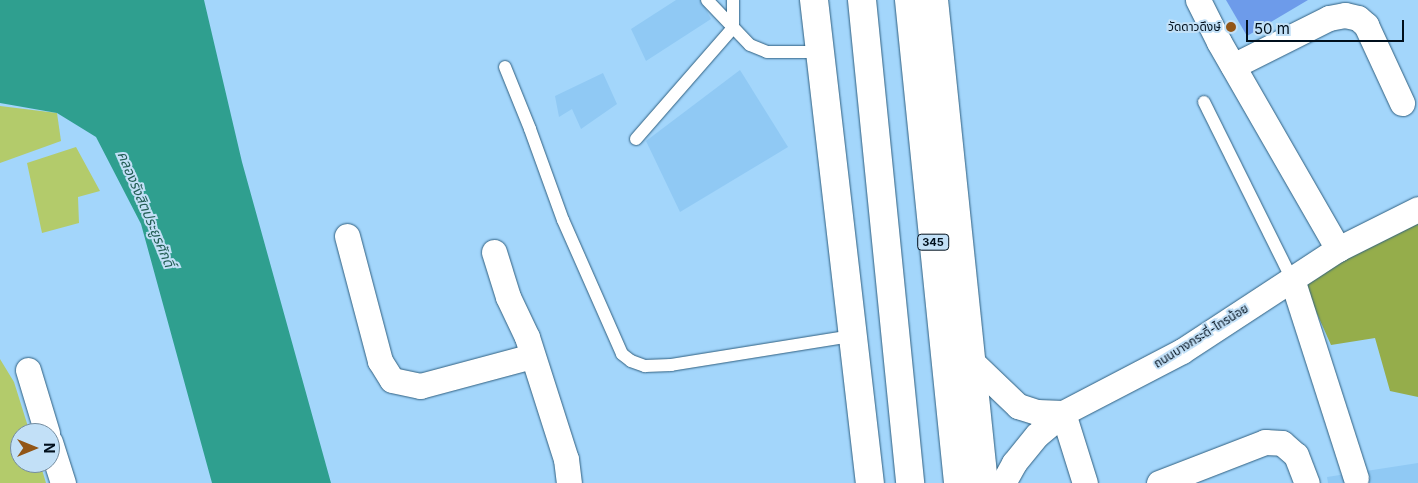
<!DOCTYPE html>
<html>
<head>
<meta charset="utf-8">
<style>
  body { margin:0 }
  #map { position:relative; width:1418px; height:483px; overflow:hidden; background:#a3d6fb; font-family:Inter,"Noto Sans Thai",sans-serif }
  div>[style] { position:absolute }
  .built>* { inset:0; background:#90c9f4 }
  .green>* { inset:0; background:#b3cb6b }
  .forest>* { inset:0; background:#95ad4b }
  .water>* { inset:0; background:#2f9f8f }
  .building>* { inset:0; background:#6d9bea }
  .roads { filter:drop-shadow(0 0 1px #2f5f80) drop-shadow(0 0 1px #2f5f80) }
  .lane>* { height:12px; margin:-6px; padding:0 6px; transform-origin:6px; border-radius:6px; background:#fff }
  .street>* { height:25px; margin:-12.5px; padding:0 12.5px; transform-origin:12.5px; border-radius:12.5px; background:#fff }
  .primary>* { height:28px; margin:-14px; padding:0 14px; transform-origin:14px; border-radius:14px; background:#fff }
  .dots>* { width:14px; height:14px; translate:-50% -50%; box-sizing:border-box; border:2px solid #c2e0f7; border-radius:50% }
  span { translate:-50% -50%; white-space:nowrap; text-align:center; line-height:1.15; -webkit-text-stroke:4px #c2e0f7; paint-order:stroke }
  .shield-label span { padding:1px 4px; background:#c2e0f7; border:1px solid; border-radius:4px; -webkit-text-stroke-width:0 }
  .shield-label { font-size:11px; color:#000f1c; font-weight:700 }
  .poi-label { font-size:12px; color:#000f1c }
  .right { translate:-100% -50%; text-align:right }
  .street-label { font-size:12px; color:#000f1c }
  .water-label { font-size:14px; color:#235e54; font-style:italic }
  .north { position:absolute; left:10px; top:423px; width:50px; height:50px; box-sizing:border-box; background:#c2e0f7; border:1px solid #748c9f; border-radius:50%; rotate:90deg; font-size:14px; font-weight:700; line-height:20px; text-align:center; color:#000f1c }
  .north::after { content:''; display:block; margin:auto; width:18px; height:22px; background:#925617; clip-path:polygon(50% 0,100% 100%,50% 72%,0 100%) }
  .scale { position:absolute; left:1246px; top:20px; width:158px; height:22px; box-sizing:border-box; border:2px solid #000f1c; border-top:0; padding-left:6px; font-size:15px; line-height:18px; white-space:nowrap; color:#000f1c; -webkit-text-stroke:4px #c2e0f7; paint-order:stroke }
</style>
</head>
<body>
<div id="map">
  <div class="built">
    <i style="clip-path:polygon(676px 0,701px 0,711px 19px,646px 61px,631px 29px)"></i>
    <i style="clip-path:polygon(740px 70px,788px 147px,680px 212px,646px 141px)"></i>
    <i style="clip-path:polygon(603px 73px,617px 104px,581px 129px,572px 109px,559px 117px,555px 96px)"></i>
    <i style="clip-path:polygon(1418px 463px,1418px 483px,1328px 483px,1327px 477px)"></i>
  </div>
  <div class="green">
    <i style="clip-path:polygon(0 106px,57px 113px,61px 141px,0 163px)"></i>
    <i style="clip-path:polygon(76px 147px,100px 191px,78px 197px,79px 223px,42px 233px,27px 163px)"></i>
    <i style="clip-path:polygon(0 359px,14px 382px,30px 433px,20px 433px,20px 463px,40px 463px,46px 483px,0 483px)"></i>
  </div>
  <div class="forest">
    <i style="clip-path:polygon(1418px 215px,1418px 397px,1390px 391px,1375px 338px,1331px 345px,1302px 280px)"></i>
  </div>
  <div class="water">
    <i style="clip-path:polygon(0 0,204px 0,242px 162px,331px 483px,212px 483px,141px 224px,96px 137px,57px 113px,0 103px)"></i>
  </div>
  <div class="building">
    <i style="clip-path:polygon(1226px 0,1308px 0,1247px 36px)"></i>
  </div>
  <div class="roads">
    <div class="lane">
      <i style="left:707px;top:0;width:62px;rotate:46.3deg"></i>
      <i style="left:750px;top:45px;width:18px;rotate:22deg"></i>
      <i style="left:767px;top:52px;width:53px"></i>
      <i style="left:505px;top:67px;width:67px;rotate:68deg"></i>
      <i style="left:530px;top:129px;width:97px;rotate:70.1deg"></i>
      <i style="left:563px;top:220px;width:146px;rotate:66.2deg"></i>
      <i style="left:622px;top:354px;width:11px;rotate:38deg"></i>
      <i style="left:631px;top:361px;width:15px;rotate:20deg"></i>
      <i style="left:645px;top:366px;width:26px;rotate:-2deg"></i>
      <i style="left:671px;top:365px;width:184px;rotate:-9.1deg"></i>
      <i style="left:1204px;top:102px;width:198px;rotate:63.6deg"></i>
      <i style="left:636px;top:139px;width:147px;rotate:-48.9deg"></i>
      <i style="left:733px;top:28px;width:28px;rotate:-90deg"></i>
    </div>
    <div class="street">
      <i style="left:1198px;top:0;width:47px;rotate:63.4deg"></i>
      <i style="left:1219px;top:42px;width:239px;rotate:60.1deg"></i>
      <i style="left:1233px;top:66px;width:107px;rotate:-26.6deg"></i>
      <i style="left:1329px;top:18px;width:16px;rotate:-11deg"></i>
      <i style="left:1345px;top:15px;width:13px;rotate:13deg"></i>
      <i style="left:1358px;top:18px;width:11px;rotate:41deg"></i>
      <i style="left:1366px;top:25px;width:86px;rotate:65.2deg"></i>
      <i style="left:347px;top:236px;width:129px;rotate:75.2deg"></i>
      <i style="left:380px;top:361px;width:22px;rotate:58deg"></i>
      <i style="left:392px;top:380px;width:29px;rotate:12deg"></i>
      <i style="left:420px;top:386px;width:116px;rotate:-15deg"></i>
      <i style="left:494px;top:252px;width:47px;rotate:72.7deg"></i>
      <i style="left:508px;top:297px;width:44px;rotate:64.6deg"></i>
      <i style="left:527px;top:337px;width:128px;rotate:72.3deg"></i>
      <i style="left:566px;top:459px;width:24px;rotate:83deg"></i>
      <i style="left:1292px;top:279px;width:209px;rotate:72.2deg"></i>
      <i style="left:972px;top:362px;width:64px;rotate:43.7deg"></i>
      <i style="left:1018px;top:406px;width:20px;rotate:18deg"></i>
      <i style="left:1037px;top:412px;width:26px;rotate:2deg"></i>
      <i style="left:28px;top:370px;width:66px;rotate:73.2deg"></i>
      <i style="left:1063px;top:413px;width:73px;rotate:72.6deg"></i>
      <i style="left:50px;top:442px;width:43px;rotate:72.4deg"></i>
      <i style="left:1003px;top:483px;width:23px;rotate:-61deg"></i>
      <i style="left:1014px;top:463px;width:36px;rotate:-51deg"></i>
      <i style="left:1037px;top:435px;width:34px;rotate:-40deg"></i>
      <i style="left:1063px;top:413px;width:134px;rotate:-27.5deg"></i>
      <i style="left:1182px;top:351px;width:186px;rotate:-33.2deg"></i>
      <i style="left:1338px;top:249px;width:89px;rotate:-26.6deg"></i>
      <i style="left:1159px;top:483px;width:114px;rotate:-21.1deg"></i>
      <i style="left:1265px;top:442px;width:17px;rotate:3deg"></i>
      <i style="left:1282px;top:443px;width:18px;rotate:41deg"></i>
      <i style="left:1296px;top:455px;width:30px;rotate:69deg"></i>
    </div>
    <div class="primary">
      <i style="left:814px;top:0;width:486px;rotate:83.4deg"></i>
      <i style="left:862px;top:0;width:485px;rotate:84.3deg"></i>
      <i style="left:909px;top:0;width:485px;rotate:84.2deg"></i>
      <i style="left:934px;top:0;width:486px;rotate:84.1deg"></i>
    </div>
  </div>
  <div class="dots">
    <i style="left:1231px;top:27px;background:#925617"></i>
  </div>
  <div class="shield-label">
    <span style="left:933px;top:242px">345</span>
  </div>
  <div class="poi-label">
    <span class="right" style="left:1221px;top:27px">วัดดาวดึงษ์</span>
  </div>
  <div class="street-label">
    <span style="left:1201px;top:336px;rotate:-32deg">ถนนบางกระดี่-ไทรน้อย</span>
  </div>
  <div class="water-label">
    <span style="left:146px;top:209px;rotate:67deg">คลองรังสิตประยูรศักดิ์</span>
  </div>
  <div class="north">N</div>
  <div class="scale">50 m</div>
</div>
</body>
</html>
